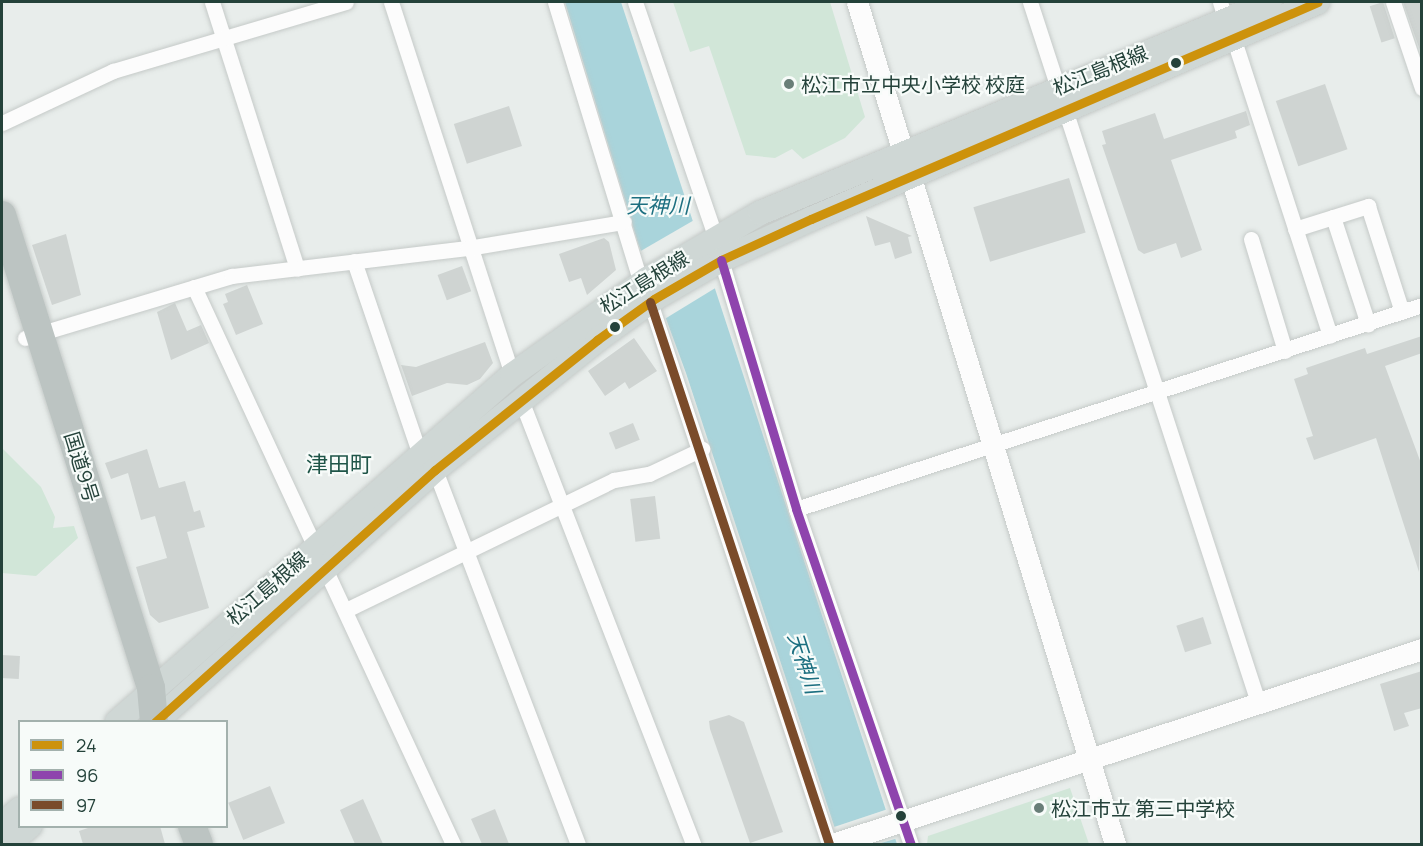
<!DOCTYPE html>
<html>
<head>
<meta charset="utf-8">
<style>
  body { margin:0 }
  #map { position:relative; width:1423px; height:846px; overflow:hidden; background:#e8edeb; font-family:Manrope,"Noto Sans JP",sans-serif }
  div>[style] { position:absolute }
  .green>* { inset:0; background:#d1e6d8 }
  .water>* { inset:0; background:#a9d4db }
  .pier>* { inset:0; background:#e8edeb }
  .building>* { inset:0; background:#cfd4d2; transform-origin:0 0 }
  .roads { filter:drop-shadow(0 0 2px #c5cac8) drop-shadow(0 0 2px #c5cac8) }
  .street>* { height:15px; margin:-7.5px; padding:0 7.5px; transform-origin:7.5px; border-radius:7.5px; background:#fcfcfc }
  .secondary>* { height:21px; margin:-10.5px; padding:0 10.5px; transform-origin:10.5px; border-radius:10.5px; background:#fcfcfc }
  .primary>* { height:24px; margin:-12px; padding:0 12px; transform-origin:12px; border-radius:12px; background:#cfd7d5 }
  .highway>* { height:28px; margin:-14px; padding:0 14px; transform-origin:14px; border-radius:14px; background:#bcc4c2 }
  .bus-1>* { height:9px; margin:-4.5px; padding:0 4.5px; transform-origin:4.5px; border-radius:4.5px; background:#cd920c }
  .bus-2>* { height:9px; margin:-4.5px; padding:0 4.5px; transform-origin:4.5px; border-radius:4.5px; background:#8e44ad }
  .bus-3>* { height:9px; margin:-4.5px; padding:0 4.5px; transform-origin:4.5px; border-radius:4.5px; background:#7a4b2a }
  .dots>* { width:16px; height:16px; translate:-50% -50%; box-sizing:border-box; border:3px solid #f7fbf9; border-radius:50% }
  span { translate:-50% -50%; white-space:nowrap; text-align:center; line-height:1.15; -webkit-text-stroke:4.5px #f7fbf9; paint-order:stroke }
  .street-label { font-size:20px; color:#24423a }
  .poi-label { font-size:20px; color:#24423a }
  .left { translate:0 -50%; text-align:left }
  .water-label { font-size:21px; color:#1c6f80; font-style:italic }
  .quarter-label { font-size:22px; color:#1f5548 }
  .frame { position:absolute; inset:0; border:3px solid #24423a; pointer-events:none }
  .legend { position:absolute; left:18px; top:720px; width:210px; height:108px; box-sizing:border-box; background:#f7fbf9; border:2px solid #a3b1ad; margin:0; padding:8px 10px; list-style:none; font-size:18px; color:#24423a }
  .legend li { display:flex; align-items:center; gap:12px; height:30px }
  .legend b { width:30px; border:2px solid #a3b1ad }
</style>
</head>
<body>
<div id="map">
  <div class="green">
    <i style="clip-path:polygon(673px 2px,830px 2px,865px 117px,845px 138px,803px 159px,792px 149px,775px 158px,746px 155px,709px 46px,690px 52px)"></i>
    <i style="clip-path:polygon(2px 448px,41px 487px,55px 517px,53px 528px,74px 526px,78px 538px,36px 576px,2px 573px)"></i>
    <i style="clip-path:polygon(1070px 788px,1089px 844px,927px 844px,928px 836px)"></i>
  </div>
  <div class="water">
    <i style="clip-path:polygon(565px 2px,621px 2px,897px 844px,840px 844px,686px 373px,638px 243px)"></i>
  </div>
  <div class="pier">
    <i style="clip-path:polygon(696px 219px,717px 287px,663px 320px,639px 252px)"></i>
    <i style="clip-path:polygon(888px 809px,898px 838px,878px 844px,837px 844px,831px 828px)"></i>
  </div>
  <div class="building">
    <i style="left:1383px;top:2px;width:38px;height:14px;rotate:72deg"></i>
    <i style="clip-path:polygon(1403px 2px,1422px 2px,1422px 56px)"></i>
    <i style="left:1325px;top:84px;width:69px;height:52px;rotate:71deg"></i>
    <i style="left:509px;top:106px;width:42px;height:58px;rotate:72deg"></i>
    <i style="clip-path:polygon(1246px 111px,1250px 125px,1235px 131px,1237px 138px,1171px 160px,1202px 250px,1181px 258px,1176px 243px,1144px 254px,1138px 250px,1102px 145px,1106px 144px,1102px 131px,1155px 113px,1164px 139px)"></i>
    <i style="left:1069px;top:178px;width:57px;height:100px;rotate:73deg"></i>
    <i style="clip-path:polygon(866px 216px,912px 236px,908px 237px,912px 253px,895px 259px,890px 242px,875px 246px)"></i>
    <i style="clip-path:polygon(66px 234px,81px 295px,52px 305px,32px 245px)"></i>
    <i style="clip-path:polygon(604px 238px,609px 242px,616px 270px,587px 295px,581px 278px,569px 282px,559px 254px)"></i>
    <i style="left:462px;top:266px;width:27px;height:26px;rotate:70deg"></i>
    <i style="clip-path:polygon(247px 285px,263px 324px,236px 335px,223px 304px,228px 302px,225px 294px)"></i>
    <i style="clip-path:polygon(175px 303px,187px 331px,201px 325px,209px 343px,171px 360px,157px 312px)"></i>
    <i style="clip-path:polygon(1422px 336px,1422px 353px,1385px 366px,1422px 466px,1419px 572px,1376px 438px,1314px 460px,1306px 438px,1313px 436px,1294px 379px,1308px 374px,1306px 368px,1365px 348px,1367px 354px)"></i>
    <i style="clip-path:polygon(634px 338px,657px 371px,629px 389px,625px 382px,605px 396px,588px 371px)"></i>
    <i style="clip-path:polygon(485px 342px,493px 363px,480px 379px,467px 385px,447px 383px,412px 396px,401px 365px,416px 367px)"></i>
    <i style="left:633px;top:423px;width:18px;height:26px;rotate:68deg"></i>
    <i style="clip-path:polygon(147px 449px,159px 488px,185px 481px,194px 512px,200px 510px,205px 527px,187px 532px,209px 608px,159px 623px,150px 615px,136px 567px,167px 558px,155px 516px,141px 520px,128px 473px,111px 479px,105px 463px)"></i>
    <i style="left:655px;top:496px;width:43px;height:25px;rotate:83deg"></i>
    <i style="left:1203px;top:617px;width:28px;height:28px;rotate:72deg"></i>
    <i style="left:2px;top:655px;width:18px;height:23px;rotate:3deg"></i>
    <i style="clip-path:polygon(1422px 671px,1422px 708px,1404px 713px,1409px 726px,1394px 731px,1380px 684px)"></i>
    <i style="clip-path:polygon(729px 715px,744px 722px,783px 832px,750px 843px,710px 729px,709px 721px)"></i>
    <i style="left:270px;top:786px;width:40px;height:45px;rotate:68deg"></i>
    <i style="clip-path:polygon(363px 799px,383px 844px,355px 844px,340px 810px)"></i>
    <i style="clip-path:polygon(495px 809px,509px 844px,482px 844px,471px 819px)"></i>
    <i style="clip-path:polygon(94px 826px,160px 826px,165px 844px,83px 844px,79px 831px)"></i>
  </div>
  <div class="roads">
    <div class="street">
      <i style="left:212px;top:2px;width:280px;rotate:72.3deg"></i>
      <i style="left:391px;top:2px;width:392px;rotate:72deg"></i>
      <i style="left:555px;top:2px;width:294px;rotate:73deg"></i>
      <i style="left:635px;top:2px;width:250px;rotate:71.1deg"></i>
      <i style="left:1030px;top:2px;width:736px;rotate:71.96deg"></i>
      <i style="left:1220px;top:2px;width:19px;rotate:72deg"></i>
      <i style="left:1393px;top:2px;width:91px;rotate:71.4deg"></i>
      <i style="left:1233px;top:37px;width:314px;rotate:72deg"></i>
      <i style="left:2px;top:123px;width:123px;rotate:-25.1deg"></i>
      <i style="left:113px;top:71px;width:243px;rotate:-16.5deg"></i>
      <i style="left:1333px;top:217px;width:113px;rotate:71.9deg"></i>
      <i style="left:1295px;top:229px;width:77px;rotate:-17.5deg"></i>
      <i style="left:1368px;top:206px;width:111px;rotate:72.2deg"></i>
      <i style="left:1251px;top:239px;width:117px;rotate:73.1deg"></i>
      <i style="left:721px;top:260px;width:260px;rotate:73.2deg"></i>
      <i style="left:796px;top:509px;width:354px;rotate:71.1deg"></i>
      <i style="left:354px;top:261px;width:205px;rotate:71.2deg"></i>
      <i style="left:194px;top:287px;width:614px;rotate:65.06deg"></i>
      <i style="left:650px;top:302px;width:571px;rotate:71.72deg"></i>
      <i style="left:25px;top:338px;width:216px;rotate:-16.7deg"></i>
      <i style="left:232px;top:276px;width:238px;rotate:-6.8deg"></i>
      <i style="left:468px;top:248px;width:158px;rotate:-9.5deg"></i>
      <i style="left:521px;top:400px;width:476px;rotate:68.8deg"></i>
      <i style="left:435px;top:470px;width:400px;rotate:69.1deg"></i>
      <i style="left:796px;top:509px;width:658px;rotate:-18.05deg"></i>
      <i style="left:346px;top:610px;width:298px;rotate:-25.9deg"></i>
      <i style="left:614px;top:480px;width:36px;rotate:-10deg"></i>
      <i style="left:649px;top:474px;width:59px;rotate:-25.3deg"></i>
    </div>
    <div class="secondary">
      <i style="left:857px;top:2px;width:881px;rotate:72.96deg"></i>
      <i style="left:833px;top:844px;width:620px;rotate:-18.32deg"></i>
    </div>
    <div class="primary">
      <i style="left:117px;top:722px;width:526px;rotate:-41.3deg"></i>
      <i style="left:512px;top:375px;width:166px;rotate:-35.4deg"></i>
      <i style="left:647px;top:279px;width:131px;rotate:-30.3deg"></i>
      <i style="left:760px;top:213px;width:552px;rotate:-22.48deg"></i>
      <i style="left:155px;top:722px;width:377px;rotate:-42deg"></i>
      <i style="left:435px;top:470px;width:208px;rotate:-38.7deg"></i>
      <i style="left:597px;top:340px;width:70px;rotate:-35.7deg"></i>
      <i style="left:654px;top:299px;width:78px;rotate:-30.2deg"></i>
      <i style="left:721px;top:260px;width:99px;rotate:-24.5deg"></i>
      <i style="left:811px;top:219px;width:551px;rotate:-23.17deg"></i>
      <i style="left:2px;top:825px;width:24px;rotate:-42deg"></i>
      <i style="left:9px;top:844px;width:28px;rotate:-41deg"></i>
    </div>
    <div class="highway">
      <i style="left:2px;top:215px;width:496px;rotate:72.5deg"></i>
      <i style="left:151px;top:688px;width:34px;rotate:85deg"></i>
      <i style="left:192px;top:826px;width:19px;rotate:69deg"></i>
    </div>
  </div>
  <div class="bus-1">
    <i style="left:155px;top:722px;width:377px;rotate:-42deg"></i>
    <i style="left:435px;top:470px;width:208px;rotate:-38.7deg"></i>
    <i style="left:597px;top:340px;width:70px;rotate:-35.7deg"></i>
    <i style="left:654px;top:299px;width:78px;rotate:-30.2deg"></i>
    <i style="left:721px;top:260px;width:99px;rotate:-24.5deg"></i>
    <i style="left:811px;top:219px;width:551px;rotate:-23.17deg"></i>
  </div>
  <div class="bus-2">
    <i style="left:721px;top:260px;width:260px;rotate:73.2deg"></i>
    <i style="left:796px;top:509px;width:354px;rotate:71.1deg"></i>
  </div>
  <div class="bus-3">
    <i style="left:650px;top:302px;width:571px;rotate:71.72deg"></i>
  </div>
  <div class="dots">
    <i style="left:1176px;top:63px;background:#24423a"></i>
    <i style="left:789px;top:84px;background:#697e78"></i>
    <i style="left:615px;top:327px;background:#24423a"></i>
    <i style="left:1039px;top:808px;background:#697e78"></i>
    <i style="left:901px;top:816px;background:#24423a"></i>
  </div>
  <div class="street-label">
    <span style="left:1100px;top:70px;rotate:-22deg">松江島根線</span>
    <span style="left:644px;top:282px;rotate:-32deg">松江島根線</span>
    <span style="left:82px;top:467px;rotate:73deg">国道9号</span>
    <span style="left:267px;top:588px;rotate:-41deg">松江島根線</span>
  </div>
  <div class="poi-label">
    <span class="left" style="left:801px;top:84px">松江市立中央小学校 校庭</span>
    <span class="left" style="left:1051px;top:808px">松江市立 第三中学校</span>
  </div>
  <div class="water-label">
    <span style="left:658px;top:205px">天神川</span>
    <span style="left:805px;top:663px;rotate:72deg">天神川</span>
  </div>
  <div class="quarter-label">
    <span style="left:339px;top:465px">津田町</span>
  </div>
  <div class="frame"></div>
  <ul class="legend">
  <li><b style="height:8px;background:#cd920c"></b>24</li>
  <li><b style="height:8px;background:#8e44ad"></b>96</li>
  <li><b style="height:8px;background:#7a4b2a"></b>97</li>
  </ul>
</div>
</body>
</html>
